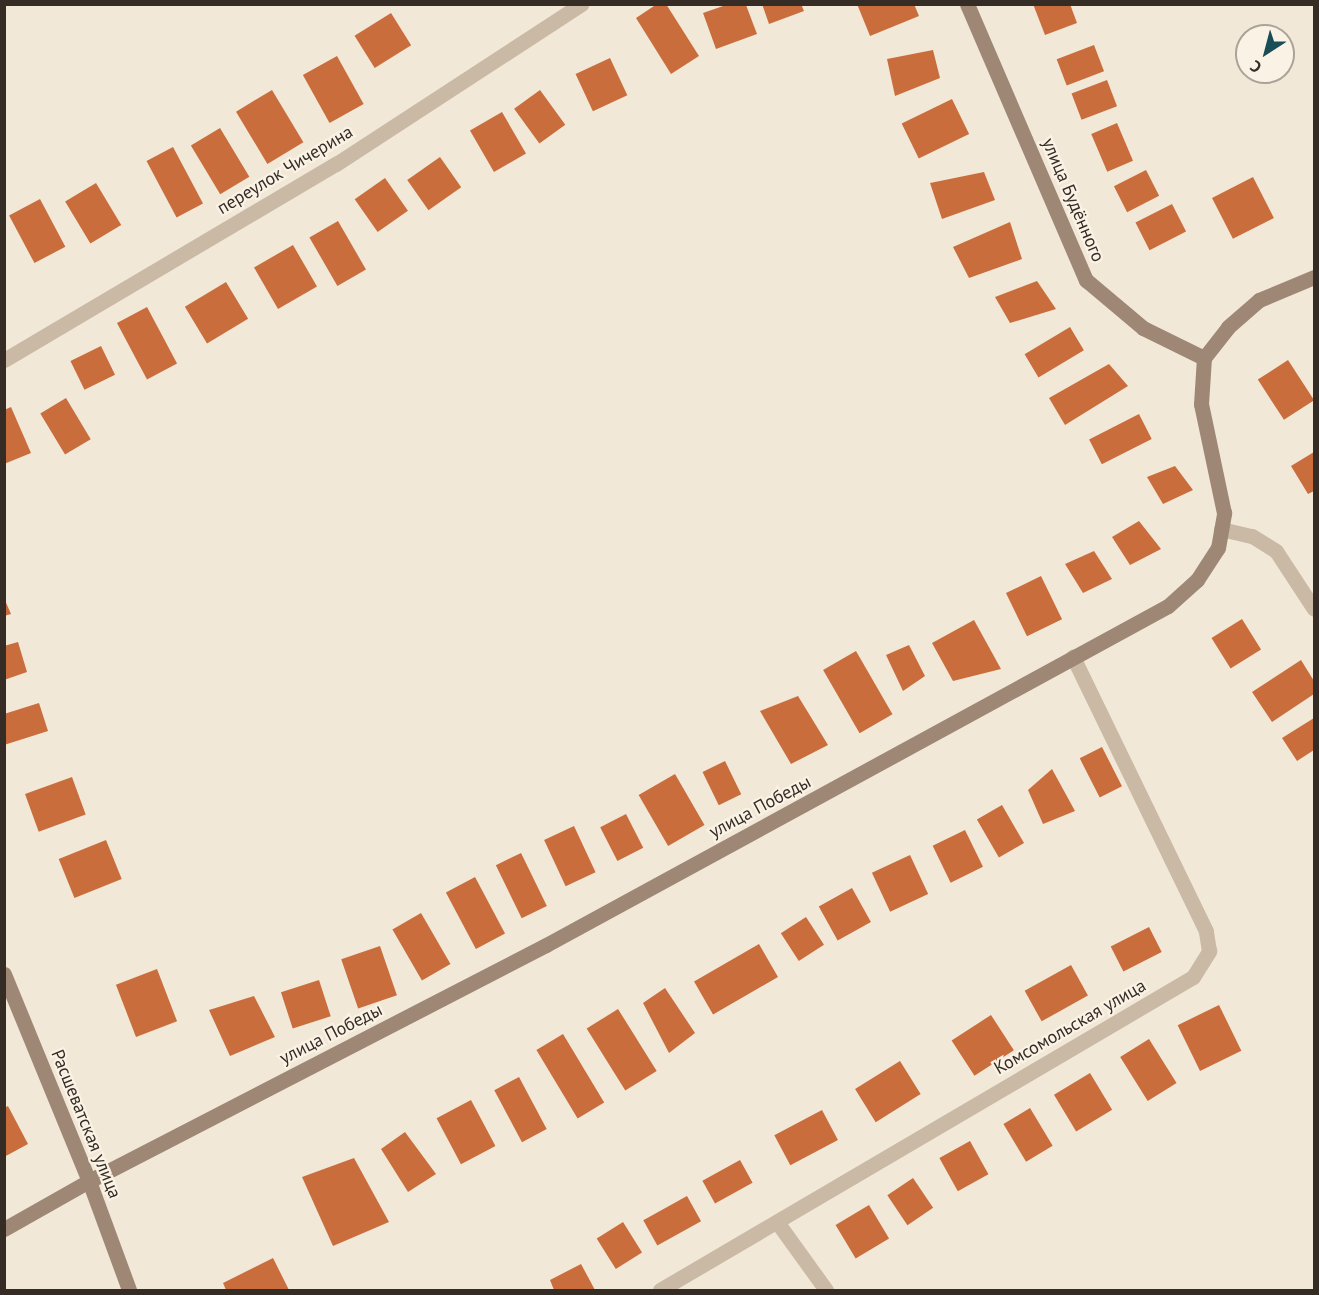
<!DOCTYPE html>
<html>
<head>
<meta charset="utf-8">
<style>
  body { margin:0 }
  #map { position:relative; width:1319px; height:1295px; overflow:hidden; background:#f2e8d8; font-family:"PT Sans",sans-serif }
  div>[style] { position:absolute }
  .building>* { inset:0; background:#ca6d3d; transform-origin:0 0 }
  .street>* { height:15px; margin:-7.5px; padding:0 7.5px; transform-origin:7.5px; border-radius:7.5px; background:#cab9a4 }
  .secondary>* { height:15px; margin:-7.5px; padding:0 7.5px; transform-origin:7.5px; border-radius:7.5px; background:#9e8875 }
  span { translate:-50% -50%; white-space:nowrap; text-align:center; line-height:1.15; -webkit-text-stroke:4.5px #faf2e4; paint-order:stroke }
  .street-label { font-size:18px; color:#352c26 }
  .frame { position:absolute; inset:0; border:6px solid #352c26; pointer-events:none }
  .north { position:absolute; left:1235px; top:24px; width:60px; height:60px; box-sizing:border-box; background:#faf2e4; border:2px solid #aba398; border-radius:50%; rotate:216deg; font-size:16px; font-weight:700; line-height:24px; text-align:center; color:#352c26 }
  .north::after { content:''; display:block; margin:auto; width:21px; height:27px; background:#1a4e57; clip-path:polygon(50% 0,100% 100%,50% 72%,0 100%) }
</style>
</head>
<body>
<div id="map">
  <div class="building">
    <i style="clip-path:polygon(657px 4px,666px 4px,699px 56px,671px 74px,636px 18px)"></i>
    <i style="clip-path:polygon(762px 4px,801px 4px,804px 11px,769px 24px)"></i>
    <i style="clip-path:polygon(857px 4px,914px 4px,919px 16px,870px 36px)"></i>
    <i style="clip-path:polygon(1033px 4px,1070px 4px,1077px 23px,1045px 35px)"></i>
    <i style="clip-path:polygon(726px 5px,746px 5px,757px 34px,716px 49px,703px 13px)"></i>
    <i style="left:391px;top:13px;width:38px;height:43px;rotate:58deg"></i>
    <i style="left:1094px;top:45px;width:28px;height:40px;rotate:69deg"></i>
    <i style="clip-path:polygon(933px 50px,940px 78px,895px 96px,887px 59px)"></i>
    <i style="left:337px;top:56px;width:55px;height:39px;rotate:61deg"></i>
    <i style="left:610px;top:58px;width:41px;height:38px;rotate:65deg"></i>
    <i style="left:1107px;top:80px;width:28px;height:38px;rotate:69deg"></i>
    <i style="left:272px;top:90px;width:61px;height:42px;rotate:59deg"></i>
    <i style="left:540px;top:90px;width:43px;height:32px;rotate:54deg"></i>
    <i style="left:952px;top:99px;width:39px;height:56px;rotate:64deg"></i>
    <i style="left:502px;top:112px;width:48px;height:37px;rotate:60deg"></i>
    <i style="left:1117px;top:123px;width:41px;height:28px;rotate:67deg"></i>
    <i style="left:220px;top:128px;width:57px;height:34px;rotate:59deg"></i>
    <i style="left:173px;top:147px;width:64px;height:30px;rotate:62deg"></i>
    <i style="left:440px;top:157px;width:37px;height:40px;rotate:55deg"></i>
    <i style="left:1146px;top:170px;width:29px;height:36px;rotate:63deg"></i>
    <i style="clip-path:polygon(984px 172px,995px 200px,942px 219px,930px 183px)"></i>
    <i style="left:1253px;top:177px;width:46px;height:46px;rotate:63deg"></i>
    <i style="left:385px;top:178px;width:40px;height:37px;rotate:55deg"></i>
    <i style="left:96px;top:183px;width:49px;height:36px;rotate:59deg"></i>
    <i style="left:40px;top:199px;width:54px;height:35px;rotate:62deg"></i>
    <i style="left:1172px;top:204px;width:31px;height:41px;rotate:63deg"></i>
    <i style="left:338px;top:221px;width:56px;height:33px;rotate:60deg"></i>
    <i style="clip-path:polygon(1010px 222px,1022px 259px,969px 278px,953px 247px)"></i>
    <i style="left:293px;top:245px;width:48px;height:45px;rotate:60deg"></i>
    <i style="clip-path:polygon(1037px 281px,1056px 309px,1010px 323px,995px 297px)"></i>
    <i style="left:226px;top:282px;width:43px;height:48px;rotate:59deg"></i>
    <i style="left:147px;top:307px;width:64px;height:34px;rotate:62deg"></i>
    <i style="left:1070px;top:327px;width:27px;height:53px;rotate:59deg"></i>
    <i style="left:101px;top:346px;width:32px;height:34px;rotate:64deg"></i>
    <i style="left:1288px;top:360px;width:48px;height:36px;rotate:57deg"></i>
    <i style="clip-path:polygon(1109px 364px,1128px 386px,1065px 425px,1049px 398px)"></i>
    <i style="left:66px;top:398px;width:48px;height:30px;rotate:59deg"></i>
    <i style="clip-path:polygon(11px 407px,31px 453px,4px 464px,4px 410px)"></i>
    <i style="left:1139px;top:414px;width:28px;height:56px;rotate:63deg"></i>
    <i style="clip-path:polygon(1314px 452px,1314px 491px,1308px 494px,1291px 466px)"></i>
    <i style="clip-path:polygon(1175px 466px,1193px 490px,1163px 504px,1147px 477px)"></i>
    <i style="clip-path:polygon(1139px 521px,1161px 549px,1130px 565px,1112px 537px)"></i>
    <i style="clip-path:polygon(1094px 551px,1112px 579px,1083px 593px,1065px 564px)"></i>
    <i style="left:1041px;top:576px;width:48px;height:39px;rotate:64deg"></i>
    <i style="clip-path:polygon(4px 598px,11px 614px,4px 616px)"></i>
    <i style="left:1242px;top:619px;width:36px;height:36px;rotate:58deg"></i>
    <i style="clip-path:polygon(974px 620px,1001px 669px,953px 681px,932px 643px)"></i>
    <i style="clip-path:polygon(18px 642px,27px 672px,4px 680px,4px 646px)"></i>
    <i style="clip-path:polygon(909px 645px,925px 676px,903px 691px,886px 655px)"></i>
    <i style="left:856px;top:651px;width:73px;height:38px;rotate:60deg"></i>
    <i style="clip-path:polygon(1301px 660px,1314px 681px,1314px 694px,1272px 722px,1252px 692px)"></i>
    <i style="clip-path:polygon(798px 696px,828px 745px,791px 764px,760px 711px)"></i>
    <i style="clip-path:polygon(39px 703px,48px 731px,4px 745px,4px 714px)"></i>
    <i style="clip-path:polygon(1314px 718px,1314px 750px,1297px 761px,1282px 738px)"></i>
    <i style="left:1102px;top:747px;width:44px;height:25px;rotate:63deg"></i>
    <i style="left:725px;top:761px;width:37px;height:25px;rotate:64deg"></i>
    <i style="clip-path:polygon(1052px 769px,1075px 811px,1043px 824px,1028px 790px)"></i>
    <i style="left:675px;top:774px;width:59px;height:42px;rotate:60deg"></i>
    <i style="left:72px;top:777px;width:40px;height:50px;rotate:70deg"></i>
    <i style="left:1002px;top:805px;width:44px;height:29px;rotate:60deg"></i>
    <i style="left:626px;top:814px;width:38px;height:29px;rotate:63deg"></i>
    <i style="left:574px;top:826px;width:51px;height:33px;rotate:65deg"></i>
    <i style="left:965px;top:830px;width:41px;height:36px;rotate:64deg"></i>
    <i style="left:106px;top:840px;width:42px;height:51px;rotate:68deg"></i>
    <i style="left:521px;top:853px;width:59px;height:28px;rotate:64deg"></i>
    <i style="left:910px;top:855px;width:43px;height:42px;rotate:65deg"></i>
    <i style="left:475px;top:877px;width:64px;height:33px;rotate:62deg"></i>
    <i style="left:852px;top:888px;width:39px;height:38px;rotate:61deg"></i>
    <i style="left:421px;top:913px;width:59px;height:33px;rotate:60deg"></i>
    <i style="left:806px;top:917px;width:33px;height:30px;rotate:57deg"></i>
    <i style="left:1149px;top:927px;width:28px;height:43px;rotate:63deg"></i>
    <i style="left:759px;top:944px;width:38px;height:75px;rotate:60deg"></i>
    <i style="left:380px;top:946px;width:52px;height:41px;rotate:71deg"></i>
    <i style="left:1071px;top:965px;width:35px;height:53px;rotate:61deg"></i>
    <i style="left:157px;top:969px;width:56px;height:44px;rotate:69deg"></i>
    <i style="left:319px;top:980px;width:38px;height:40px;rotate:72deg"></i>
    <i style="clip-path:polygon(665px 988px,695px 1033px,669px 1053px,643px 1003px)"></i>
    <i style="clip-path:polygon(254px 996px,275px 1037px,230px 1056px,209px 1010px)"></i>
    <i style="left:1219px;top:1005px;width:51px;height:46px;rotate:64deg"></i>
    <i style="left:618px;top:1009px;width:73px;height:37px;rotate:58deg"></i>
    <i style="left:991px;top:1015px;width:42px;height:47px;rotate:57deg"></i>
    <i style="left:563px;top:1034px;width:80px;height:31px;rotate:59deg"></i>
    <i style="left:1149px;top:1039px;width:52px;height:34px;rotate:58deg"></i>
    <i style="left:900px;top:1061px;width:39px;height:53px;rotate:58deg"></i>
    <i style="left:1090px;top:1073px;width:43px;height:42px;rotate:59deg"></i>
    <i style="left:519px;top:1077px;width:59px;height:28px;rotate:62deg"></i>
    <i style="left:471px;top:1100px;width:52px;height:39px;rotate:62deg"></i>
    <i style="clip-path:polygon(8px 1106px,28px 1144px,4px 1157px,4px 1108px)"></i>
    <i style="left:1030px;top:1108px;width:44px;height:31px;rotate:59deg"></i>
    <i style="left:822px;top:1110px;width:34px;height:54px;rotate:62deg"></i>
    <i style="clip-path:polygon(405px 1132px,436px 1174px,408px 1192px,381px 1149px)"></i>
    <i style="left:970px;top:1141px;width:38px;height:35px;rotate:61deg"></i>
    <i style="clip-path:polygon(354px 1158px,389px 1222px,333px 1246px,302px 1177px)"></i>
    <i style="left:740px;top:1160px;width:26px;height:43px;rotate:61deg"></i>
    <i style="left:913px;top:1178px;width:36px;height:31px;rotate:56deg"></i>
    <i style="left:687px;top:1196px;width:29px;height:50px;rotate:61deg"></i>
    <i style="left:869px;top:1205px;width:39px;height:39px;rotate:59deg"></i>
    <i style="left:623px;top:1222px;width:36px;height:31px;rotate:58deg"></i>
    <i style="clip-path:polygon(273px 1258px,289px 1290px,226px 1290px,223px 1283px)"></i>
    <i style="clip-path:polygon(581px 1264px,595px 1290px,554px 1290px,550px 1280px)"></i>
  </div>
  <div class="street">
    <i style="left:4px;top:360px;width:386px;rotate:-30.6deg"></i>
    <i style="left:336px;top:164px;width:293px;rotate:-33.1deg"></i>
    <i style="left:1221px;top:529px;width:32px;rotate:13deg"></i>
    <i style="left:1252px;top:536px;width:28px;rotate:32deg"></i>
    <i style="left:1276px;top:551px;width:69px;rotate:56.8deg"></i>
    <i style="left:777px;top:1222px;width:84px;rotate:54.2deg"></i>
    <i style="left:660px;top:1290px;width:618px;rotate:-30.42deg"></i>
    <i style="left:1193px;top:977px;width:31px;rotate:-58deg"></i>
    <i style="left:1209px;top:951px;width:20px;rotate:-99deg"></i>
    <i style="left:1206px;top:931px;width:305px;rotate:-115.9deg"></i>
  </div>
  <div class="secondary">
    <i style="left:967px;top:4px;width:301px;rotate:66.7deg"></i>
    <i style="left:1086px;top:280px;width:75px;rotate:40.1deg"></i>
    <i style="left:1143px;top:328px;width:68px;rotate:26.2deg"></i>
    <i style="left:4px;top:974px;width:224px;rotate:67.7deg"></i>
    <i style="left:89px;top:1181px;width:116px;rotate:69.8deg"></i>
    <i style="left:4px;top:1229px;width:98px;rotate:-29.5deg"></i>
    <i style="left:89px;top:1181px;width:514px;rotate:-27.31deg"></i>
    <i style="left:546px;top:945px;width:708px;rotate:-28.59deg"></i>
    <i style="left:1168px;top:606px;width:39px;rotate:-42deg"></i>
    <i style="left:1197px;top:580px;width:38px;rotate:-57deg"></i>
    <i style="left:1218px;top:548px;width:36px;rotate:-80deg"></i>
    <i style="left:1224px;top:513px;width:111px;rotate:-101.9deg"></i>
    <i style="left:1201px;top:404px;width:46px;rotate:-86.3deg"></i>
    <i style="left:1204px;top:358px;width:39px;rotate:-52deg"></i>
    <i style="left:1228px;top:327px;width:41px;rotate:-41.1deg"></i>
    <i style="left:1259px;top:300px;width:60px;rotate:-22.7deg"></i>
  </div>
  <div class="street-label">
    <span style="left:285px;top:170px;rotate:-31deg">переулок Чичерина</span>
    <span style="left:1073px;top:200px;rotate:67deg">улица Будённого</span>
    <span style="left:760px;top:807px;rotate:-28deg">улица Победы</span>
    <span style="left:1070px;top:1027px;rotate:-30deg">Комсомольская улица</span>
    <span style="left:331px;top:1034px;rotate:-27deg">улица Победы</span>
    <span style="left:86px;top:1124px;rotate:68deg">Расшеватская улица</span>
  </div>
  <div class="frame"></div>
  <div class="north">С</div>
</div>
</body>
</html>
